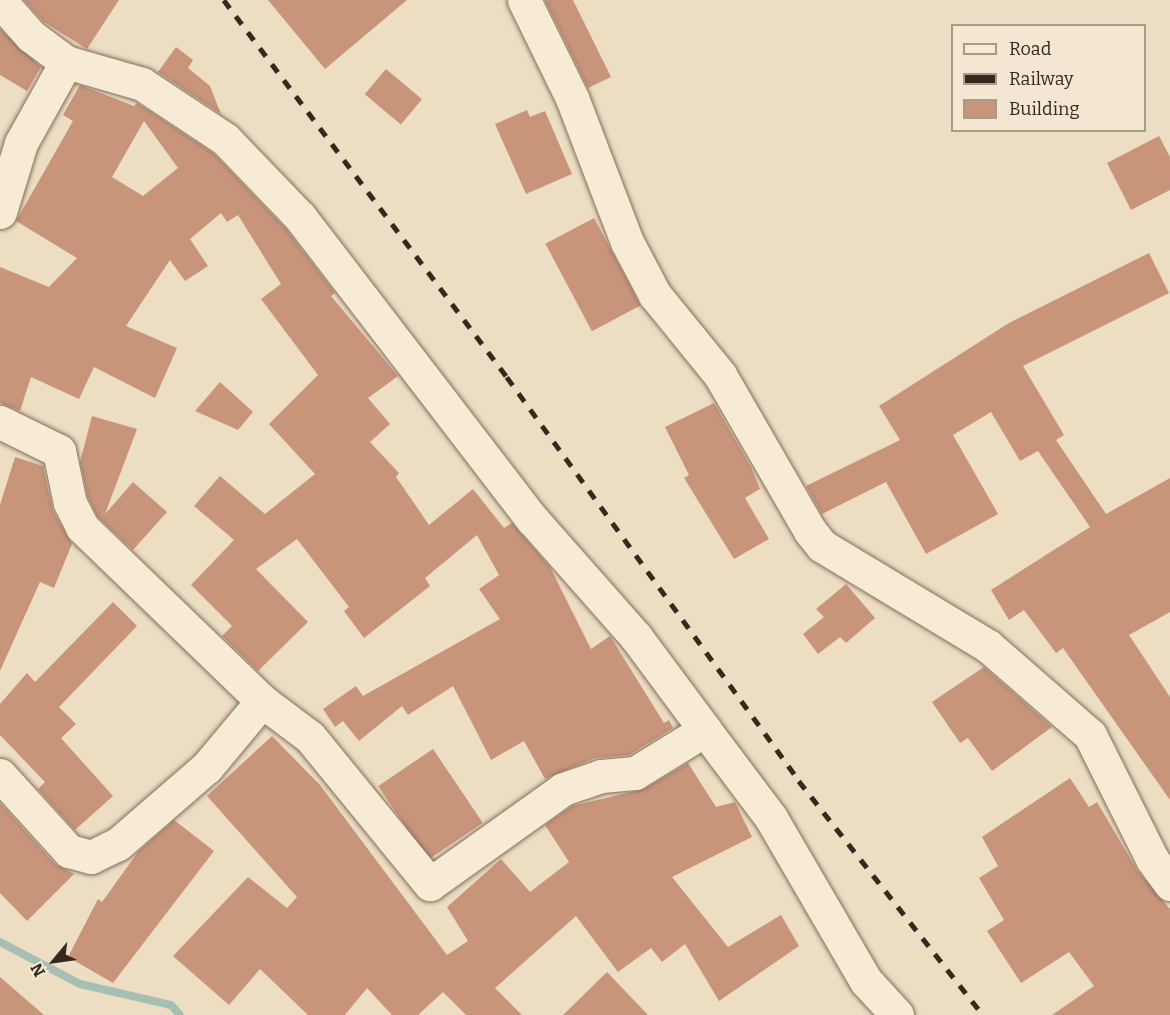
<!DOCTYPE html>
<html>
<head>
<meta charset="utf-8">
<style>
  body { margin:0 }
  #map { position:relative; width:1170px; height:1015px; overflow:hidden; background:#ecddc3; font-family:Bitter,serif }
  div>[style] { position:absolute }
  .stream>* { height:8px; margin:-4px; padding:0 4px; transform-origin:4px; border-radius:4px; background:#a5bfb5 }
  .building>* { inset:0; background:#c8957b; transform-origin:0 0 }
  .roads { filter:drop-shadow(0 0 2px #856e5b) drop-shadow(0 0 2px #856e5b) }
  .minor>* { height:33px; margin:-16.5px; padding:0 16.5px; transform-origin:16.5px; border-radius:16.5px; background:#f7ebd6 }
  .rail>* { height:4.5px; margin-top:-2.25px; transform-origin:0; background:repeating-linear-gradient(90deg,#35281e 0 10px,transparent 0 20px) }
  span { translate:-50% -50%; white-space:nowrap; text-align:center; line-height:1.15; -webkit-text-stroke:4.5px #f3e7d2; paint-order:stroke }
  .legend { position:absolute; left:951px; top:24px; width:195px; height:108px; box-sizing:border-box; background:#f3e7d2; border:2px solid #a79b8a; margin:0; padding:8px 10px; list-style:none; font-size:18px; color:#35281e }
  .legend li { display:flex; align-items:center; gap:12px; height:30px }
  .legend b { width:30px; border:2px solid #a79b8a }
  .north { position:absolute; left:24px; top:931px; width:60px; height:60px; -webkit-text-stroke:4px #f3e7d2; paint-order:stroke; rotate:241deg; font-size:16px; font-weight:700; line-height:24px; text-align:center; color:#35281e }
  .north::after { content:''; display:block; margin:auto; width:21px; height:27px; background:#35281e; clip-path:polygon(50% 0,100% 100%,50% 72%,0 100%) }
</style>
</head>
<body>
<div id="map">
  <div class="stream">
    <i style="left:0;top:942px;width:90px;rotate:27.7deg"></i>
    <i style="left:80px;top:984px;width:93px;rotate:13deg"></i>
    <i style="left:171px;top:1005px;width:13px;rotate:48deg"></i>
  </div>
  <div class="building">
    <i style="clip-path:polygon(24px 0,119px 0,87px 49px,44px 22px)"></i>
    <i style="clip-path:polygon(268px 0,407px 0,325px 69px)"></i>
    <i style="clip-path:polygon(545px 0,573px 0,611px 77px,588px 88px)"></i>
    <i style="clip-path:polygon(0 29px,41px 67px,27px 91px,0 75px)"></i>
    <i style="clip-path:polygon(176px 47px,193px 60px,188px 68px,210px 86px,221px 114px,158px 72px)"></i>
    <i style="left:386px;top:69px;width:47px;height:33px;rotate:40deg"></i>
    <i style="clip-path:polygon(evenodd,80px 85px,134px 106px,137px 103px,213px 153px,286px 229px,335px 293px,331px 296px,398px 376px,368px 398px,390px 424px,370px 442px,399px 473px,396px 477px,429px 525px,473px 489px,504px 528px,512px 523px,550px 567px,591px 649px,610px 636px,664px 723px,669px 720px,673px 728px,629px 755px,595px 758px,545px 779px,524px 741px,491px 760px,453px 686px,408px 715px,402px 706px,359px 741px,343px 721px,335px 727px,323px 709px,356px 686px,363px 696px,500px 619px,479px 589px,499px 575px,477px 535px,425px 578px,430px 586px,364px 638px,344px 611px,349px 607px,297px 539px,256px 569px,308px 622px,258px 671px,222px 636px,232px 626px,191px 585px,234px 540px,194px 506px,220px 476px,265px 514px,315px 474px,269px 424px,318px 375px,261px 299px,281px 284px,238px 215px,227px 222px,221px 213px,190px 239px,208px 266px,185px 281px,170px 260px,126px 326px,177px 348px,155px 398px,94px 367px,79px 399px,31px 377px,20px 411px,0 403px,0 267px,49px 287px,77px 258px,16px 221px,73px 121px,63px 115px,80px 85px,144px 121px,178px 168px,143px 196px,112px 177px,144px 121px)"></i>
    <i style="clip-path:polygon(527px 110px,530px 117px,545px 111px,572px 174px,526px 194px,495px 124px)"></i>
    <i style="clip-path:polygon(1159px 136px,1170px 157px,1170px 190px,1131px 210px,1107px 163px)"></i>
    <i style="left:594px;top:218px;width:99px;height:55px;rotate:62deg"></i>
    <i style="clip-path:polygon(1149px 253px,1169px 293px,1023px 366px,1064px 435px,1056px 440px,1106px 514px,1170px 478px,1170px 612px,1129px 635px,1170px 697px,1170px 800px,1063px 648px,1056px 653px,1024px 610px,1009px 620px,991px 590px,1090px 527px,1038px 451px,1020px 461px,991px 412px,953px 435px,998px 514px,926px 554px,886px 482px,822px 514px,806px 486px,900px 440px,879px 406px,1009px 323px)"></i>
    <i style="clip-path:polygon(220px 382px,253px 412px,238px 430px,195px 411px)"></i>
    <i style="clip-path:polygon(714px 403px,751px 467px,760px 489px,745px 498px,769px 539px,734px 559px,684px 478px,689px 475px,665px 427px)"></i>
    <i style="clip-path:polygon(92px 416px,137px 429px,105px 514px,133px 482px,167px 512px,133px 550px,97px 516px,88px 497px,80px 462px)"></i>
    <i style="clip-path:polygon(15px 457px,43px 466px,53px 511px,72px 544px,54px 588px,40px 582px,0 671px,0 505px)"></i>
    <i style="clip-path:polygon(846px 584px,875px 618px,846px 643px,840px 637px,818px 654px,803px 634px,824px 617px,816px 609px)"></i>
    <i style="clip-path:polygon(113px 602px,137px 626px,59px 707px,76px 724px,61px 738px,113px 796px,75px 830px,38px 789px,45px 782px,0 735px,0 704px,27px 673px,35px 682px)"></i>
    <i style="clip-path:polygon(984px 667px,1052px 727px,992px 771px,968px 738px,960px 743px,932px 702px)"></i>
    <i style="clip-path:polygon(272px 736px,320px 785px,447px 955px,468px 941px,447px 907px,501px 859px,530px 892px,569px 862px,545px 825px,572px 806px,644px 789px,688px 763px,716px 807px,735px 802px,752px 837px,672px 877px,728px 947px,781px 915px,799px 946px,719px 1001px,685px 944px,662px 962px,651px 948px,618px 972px,576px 916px,495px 988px,522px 1015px,466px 1015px,443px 992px,418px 1015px,392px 1015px,367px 988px,345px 1015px,308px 1015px,260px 969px,229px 1005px,173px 956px,248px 877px,287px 908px,297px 897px,207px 796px)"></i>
    <i style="left:433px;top:749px;width:89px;height:66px;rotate:56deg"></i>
    <i style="clip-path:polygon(1070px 778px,1089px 807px,1097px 802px,1137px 870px,1170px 909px,1170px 1015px,1052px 1015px,1094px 986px,1069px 952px,1021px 983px,987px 931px,1004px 920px,979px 878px,998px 866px,982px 837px)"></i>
    <i style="clip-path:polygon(0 803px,55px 864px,74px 874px,27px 921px,0 893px)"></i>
    <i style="clip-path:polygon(174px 820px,214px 851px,113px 983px,68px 957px,98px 899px,102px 902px,138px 852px)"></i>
    <i style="clip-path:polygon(607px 972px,648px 1015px,563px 1015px)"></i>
    <i style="clip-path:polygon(0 977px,44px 1015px,0 1015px)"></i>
  </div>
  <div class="roads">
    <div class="minor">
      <i style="left:524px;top:0;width:109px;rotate:63.9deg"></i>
      <i style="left:572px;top:98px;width:154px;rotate:69.1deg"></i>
      <i style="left:627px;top:242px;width:60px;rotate:62.2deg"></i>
      <i style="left:655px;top:295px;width:103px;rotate:50.9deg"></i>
      <i style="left:720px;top:375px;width:180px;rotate:60deg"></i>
      <i style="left:810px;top:531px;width:19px;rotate:51deg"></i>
      <i style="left:822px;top:546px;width:194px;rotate:31.1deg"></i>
      <i style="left:988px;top:646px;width:135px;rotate:41.1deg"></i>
      <i style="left:1090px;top:735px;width:139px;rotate:63.4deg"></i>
      <i style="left:1152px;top:859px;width:31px;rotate:54deg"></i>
      <i style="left:0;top:1px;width:47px;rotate:48.5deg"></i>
      <i style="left:31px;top:36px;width:44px;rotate:36.6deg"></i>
      <i style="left:66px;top:62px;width:79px;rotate:16.1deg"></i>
      <i style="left:142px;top:84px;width:100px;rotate:33.5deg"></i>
      <i style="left:225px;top:139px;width:108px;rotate:46.1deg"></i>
      <i style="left:300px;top:217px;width:381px;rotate:52.5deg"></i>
      <i style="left:532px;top:519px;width:157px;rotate:48.6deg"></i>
      <i style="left:636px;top:637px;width:116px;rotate:53.4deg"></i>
      <i style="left:705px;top:730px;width:110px;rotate:53.1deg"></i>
      <i style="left:771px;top:818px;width:189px;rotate:59.8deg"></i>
      <i style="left:866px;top:981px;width:46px;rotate:47.6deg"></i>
      <i style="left:0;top:212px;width:72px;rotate:-73.1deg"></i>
      <i style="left:21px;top:143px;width:93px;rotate:-60.9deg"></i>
      <i style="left:0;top:422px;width:66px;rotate:26.2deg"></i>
      <i style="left:59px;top:451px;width:53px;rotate:78.1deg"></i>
      <i style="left:70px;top:503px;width:27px;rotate:63deg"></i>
      <i style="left:82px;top:527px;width:250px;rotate:44deg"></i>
      <i style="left:262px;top:701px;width:60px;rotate:36.9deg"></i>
      <i style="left:310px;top:737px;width:190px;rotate:50.8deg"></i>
      <i style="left:430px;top:884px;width:163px;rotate:-35.5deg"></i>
      <i style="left:563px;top:789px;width:40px;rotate:-18.9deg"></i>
      <i style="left:601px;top:776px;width:34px;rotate:-5deg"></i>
      <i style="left:635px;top:773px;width:82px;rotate:-31.6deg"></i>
      <i style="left:0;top:775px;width:103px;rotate:47.8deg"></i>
      <i style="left:69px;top:851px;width:23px;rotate:15deg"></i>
      <i style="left:91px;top:857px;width:30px;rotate:-26deg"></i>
      <i style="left:118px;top:844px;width:118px;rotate:-40.9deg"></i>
      <i style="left:207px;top:767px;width:86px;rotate:-50.2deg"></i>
    </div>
  </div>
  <div class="rail">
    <i style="left:224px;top:0;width:471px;rotate:53.1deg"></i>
    <i style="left:507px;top:377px;width:498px;rotate:54.1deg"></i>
    <i style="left:799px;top:781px;width:298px;rotate:51.8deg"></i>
  </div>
  <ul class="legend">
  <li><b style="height:8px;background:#f7ebd6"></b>Road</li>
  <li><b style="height:8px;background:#35281e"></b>Railway</li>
  <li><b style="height:16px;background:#c8957b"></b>Building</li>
  </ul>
  <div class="north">N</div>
</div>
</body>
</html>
